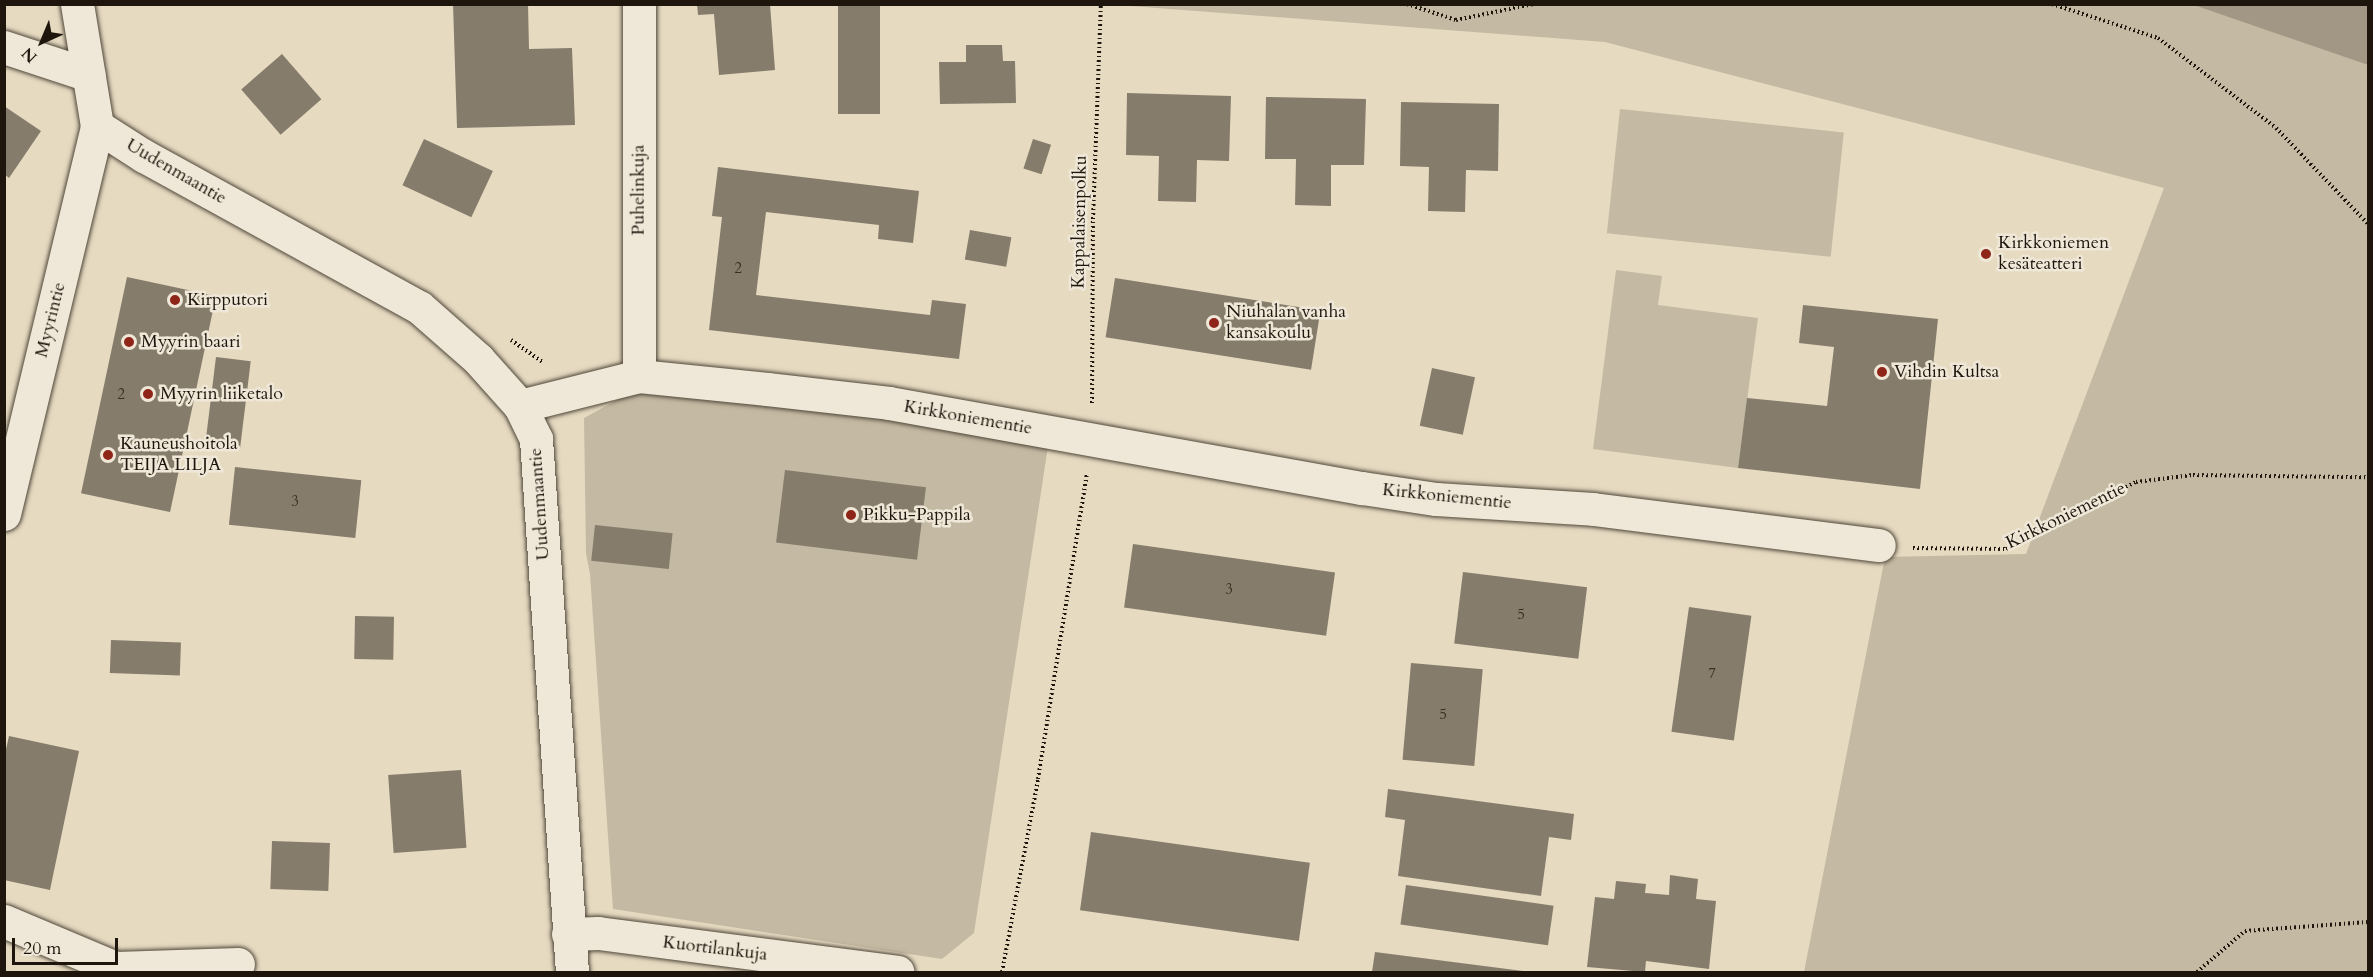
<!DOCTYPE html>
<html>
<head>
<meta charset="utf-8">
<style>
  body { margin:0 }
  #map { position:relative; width:2373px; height:977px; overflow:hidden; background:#e6dac1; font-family:Cardo,serif }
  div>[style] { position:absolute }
  .green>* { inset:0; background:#c4b9a2; transform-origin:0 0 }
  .water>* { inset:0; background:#a29784 }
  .building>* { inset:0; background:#867c6b; transform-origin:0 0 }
  .path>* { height:4px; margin-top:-2px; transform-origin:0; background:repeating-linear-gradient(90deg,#1e160d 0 1.5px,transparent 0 4.5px) }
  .roads { filter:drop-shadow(0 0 2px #50473a) drop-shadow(0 0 2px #50473a) }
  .minor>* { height:33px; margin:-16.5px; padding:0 16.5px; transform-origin:16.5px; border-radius:16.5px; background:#efe7d7 }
  .tertiary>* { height:33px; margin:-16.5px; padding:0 16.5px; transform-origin:16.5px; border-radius:16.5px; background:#efe7d7 }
  .dots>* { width:16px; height:16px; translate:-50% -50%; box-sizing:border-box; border:3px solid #efe7d7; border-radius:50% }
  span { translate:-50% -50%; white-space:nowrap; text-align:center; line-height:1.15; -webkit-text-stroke:5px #efe7d7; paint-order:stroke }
  .number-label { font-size:15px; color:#383024 }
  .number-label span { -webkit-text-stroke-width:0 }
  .street-label { font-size:18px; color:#1e160d }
  .poi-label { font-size:18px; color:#1e160d }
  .left { translate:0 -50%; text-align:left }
  .frame { position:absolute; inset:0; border:6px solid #1e160d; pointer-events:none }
  .north { position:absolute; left:12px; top:12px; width:60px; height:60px; -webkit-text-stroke:4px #efe7d7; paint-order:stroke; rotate:224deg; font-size:16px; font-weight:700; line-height:24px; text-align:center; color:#1e160d }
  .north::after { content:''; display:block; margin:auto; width:21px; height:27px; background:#1e160d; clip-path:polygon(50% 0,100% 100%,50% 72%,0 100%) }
  .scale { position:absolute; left:12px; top:938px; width:106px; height:27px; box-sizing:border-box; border:3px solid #1e160d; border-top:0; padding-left:8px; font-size:18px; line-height:21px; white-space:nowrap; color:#1e160d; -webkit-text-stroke:4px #efe7d7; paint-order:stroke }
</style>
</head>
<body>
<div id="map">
  <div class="green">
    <i style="clip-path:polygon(2194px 4px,2368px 65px,2368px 972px,1804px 972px,1885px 557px,2026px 554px,2164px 188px,1605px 42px,1117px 5px)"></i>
    <i style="left:1620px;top:109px;width:225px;height:125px;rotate:6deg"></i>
    <i style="clip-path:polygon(1616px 270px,1662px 276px,1658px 305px,1758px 318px,1738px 468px,1593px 449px)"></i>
    <i style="clip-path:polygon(641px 387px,890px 414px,1048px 446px,974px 933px,942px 959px,613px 909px,590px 574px,586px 553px,584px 418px)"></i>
  </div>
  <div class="water">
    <i style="clip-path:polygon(2194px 5px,2368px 5px,2368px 65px)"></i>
  </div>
  <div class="building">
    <i style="clip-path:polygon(453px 4px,528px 4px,529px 49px,572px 48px,575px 125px,457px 128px)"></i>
    <i style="clip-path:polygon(697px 4px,770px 4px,775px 70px,719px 75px,714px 14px,698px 15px)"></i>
    <i style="left:838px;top:4px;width:42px;height:110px"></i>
    <i style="clip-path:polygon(966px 45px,1002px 45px,1003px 61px,1015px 61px,1016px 103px,940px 104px,939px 62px,966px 62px)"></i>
    <i style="left:282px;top:54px;width:60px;height:54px;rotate:49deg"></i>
    <i style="clip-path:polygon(1127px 93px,1231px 96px,1229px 161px,1197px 160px,1196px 202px,1158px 201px,1159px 156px,1126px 155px)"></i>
    <i style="clip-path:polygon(1266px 97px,1366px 99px,1364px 165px,1331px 165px,1331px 206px,1295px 205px,1296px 159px,1265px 159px)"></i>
    <i style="clip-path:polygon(1401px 102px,1499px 104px,1498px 171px,1466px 170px,1465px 212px,1428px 211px,1429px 167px,1400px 166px)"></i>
    <i style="clip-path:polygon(4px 106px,41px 131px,9px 178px,4px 174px)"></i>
    <i style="left:424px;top:139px;width:76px;height:51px;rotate:25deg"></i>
    <i style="left:1033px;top:139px;width:19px;height:31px;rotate:18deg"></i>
    <i style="clip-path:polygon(718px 167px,919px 191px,913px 243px,878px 239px,879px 225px,766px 212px,756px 295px,930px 315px,932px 300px,966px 304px,959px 359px,709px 330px,722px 217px,712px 216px)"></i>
    <i style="left:970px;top:230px;width:42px;height:30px;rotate:10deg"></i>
    <i style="left:127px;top:277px;width:91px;height:221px;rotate:12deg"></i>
    <i style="left:1115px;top:278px;width:208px;height:60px;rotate:9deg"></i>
    <i style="clip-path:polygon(1803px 305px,1938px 319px,1920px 489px,1738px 468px,1747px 398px,1827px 406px,1834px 347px,1799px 343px)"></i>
    <i style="left:216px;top:357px;width:35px;height:88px;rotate:7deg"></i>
    <i style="left:1432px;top:368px;width:44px;height:59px;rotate:12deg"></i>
    <i style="left:235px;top:467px;width:127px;height:58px;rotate:6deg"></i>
    <i style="left:785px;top:470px;width:142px;height:73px;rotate:7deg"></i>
    <i style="left:595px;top:525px;width:78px;height:36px;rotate:6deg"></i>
    <i style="left:1133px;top:544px;width:204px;height:64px;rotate:8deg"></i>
    <i style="left:1463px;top:572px;width:125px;height:72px;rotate:7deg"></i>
    <i style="left:1689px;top:607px;width:63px;height:126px;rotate:8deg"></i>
    <i style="left:355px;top:616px;width:39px;height:43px;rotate:1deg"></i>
    <i style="left:111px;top:640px;width:70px;height:33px;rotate:2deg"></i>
    <i style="left:1411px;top:663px;width:72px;height:97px;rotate:5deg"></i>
    <i style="clip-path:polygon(9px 736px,79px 751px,50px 890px,4px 880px,4px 758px)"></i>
    <i style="left:461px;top:770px;width:78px;height:73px;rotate:86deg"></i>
    <i style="clip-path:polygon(1388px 789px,1574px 814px,1571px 840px,1549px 837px,1541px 896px,1398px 876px,1405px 820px,1385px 817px)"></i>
    <i style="left:1091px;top:832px;width:221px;height:79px;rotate:8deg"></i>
    <i style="left:272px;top:841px;width:58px;height:48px;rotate:2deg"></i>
    <i style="clip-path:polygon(1670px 875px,1698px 879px,1696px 899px,1716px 901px,1709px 969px,1646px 961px,1645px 972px,1587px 967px,1595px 897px,1614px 899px,1616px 881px,1646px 884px,1645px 893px,1669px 895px)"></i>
    <i style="left:1406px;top:885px;width:149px;height:40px;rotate:8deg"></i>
    <i style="clip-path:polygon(1375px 952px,1523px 971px,1523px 972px,1372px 972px)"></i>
  </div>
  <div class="path">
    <i style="left:1407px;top:4px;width:52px;rotate:18.1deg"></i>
    <i style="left:1456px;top:20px;width:79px;rotate:-11.7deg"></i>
    <i style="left:2052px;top:4px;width:111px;rotate:17.8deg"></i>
    <i style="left:2158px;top:38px;width:148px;rotate:37.3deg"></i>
    <i style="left:2276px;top:128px;width:133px;rotate:46.2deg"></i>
    <i style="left:511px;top:340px;width:40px;rotate:34.9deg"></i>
    <i style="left:1092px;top:403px;width:184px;rotate:-89.7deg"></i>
    <i style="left:1093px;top:219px;width:215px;rotate:-87.9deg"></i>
    <i style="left:1913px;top:548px;width:93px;rotate:0.6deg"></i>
    <i style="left:2006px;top:549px;width:146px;rotate:-27.3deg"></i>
    <i style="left:2136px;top:482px;width:57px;rotate:-7deg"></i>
    <i style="left:2193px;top:475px;width:175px;rotate:0.7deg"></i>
    <i style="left:1002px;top:972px;width:196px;rotate:-79.4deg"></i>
    <i style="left:1038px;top:779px;width:310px;rotate:-80.9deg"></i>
    <i style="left:2197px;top:972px;width:63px;rotate:-40.5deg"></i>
    <i style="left:2245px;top:931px;width:123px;rotate:-4.2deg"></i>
  </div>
  <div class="roads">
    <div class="minor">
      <i style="left:639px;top:4px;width:372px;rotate:90deg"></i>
      <i style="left:4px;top:47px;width:89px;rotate:18.2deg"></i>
      <i style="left:520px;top:406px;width:123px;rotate:-14.1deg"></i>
      <i style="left:639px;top:376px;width:129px;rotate:5.8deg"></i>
      <i style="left:767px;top:389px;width:123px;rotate:6.5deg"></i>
      <i style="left:889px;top:403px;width:481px;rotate:10.2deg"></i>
      <i style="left:1362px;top:488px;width:75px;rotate:8.5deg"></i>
      <i style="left:1436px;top:499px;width:157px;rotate:3.6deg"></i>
      <i style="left:1593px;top:509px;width:288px;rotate:7.2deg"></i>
      <i style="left:4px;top:921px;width:121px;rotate:22.8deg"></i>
      <i style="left:116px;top:968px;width:122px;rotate:-1.9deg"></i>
      <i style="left:568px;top:934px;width:30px;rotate:-2deg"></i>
      <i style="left:598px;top:933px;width:302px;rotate:7.4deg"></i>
    </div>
    <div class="tertiary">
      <i style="left:97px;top:126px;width:56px;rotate:32.6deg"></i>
      <i style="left:144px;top:156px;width:314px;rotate:28.8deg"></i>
      <i style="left:419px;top:307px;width:79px;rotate:41.4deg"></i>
      <i style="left:478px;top:359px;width:63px;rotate:48.2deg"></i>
      <i style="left:520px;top:406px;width:37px;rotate:64deg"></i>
      <i style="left:536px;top:439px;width:534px;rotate:86.14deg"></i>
      <i style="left:4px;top:514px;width:399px;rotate:-76.5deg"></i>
      <i style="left:97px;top:126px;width:124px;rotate:-99.3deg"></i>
    </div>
  </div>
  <div class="dots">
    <i style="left:1986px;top:254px;background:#8f2418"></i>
    <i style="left:175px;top:300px;background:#8f2418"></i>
    <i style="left:1214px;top:323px;background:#8f2418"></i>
    <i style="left:129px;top:342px;background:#8f2418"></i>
    <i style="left:1882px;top:372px;background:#8f2418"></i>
    <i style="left:148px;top:394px;background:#8f2418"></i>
    <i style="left:108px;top:455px;background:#8f2418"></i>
    <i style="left:851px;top:515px;background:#8f2418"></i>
  </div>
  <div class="number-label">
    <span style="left:738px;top:269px">2</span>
    <span style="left:121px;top:395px">2</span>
    <span style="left:295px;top:502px">3</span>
    <span style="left:1229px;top:590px">3</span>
    <span style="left:1521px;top:615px">5</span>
    <span style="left:1712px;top:674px">7</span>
    <span style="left:1443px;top:715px">5</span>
  </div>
  <div class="street-label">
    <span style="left:176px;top:172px;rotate:30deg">Uudenmaantie</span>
    <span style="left:639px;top:190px;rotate:-90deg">Puhelinkuja</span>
    <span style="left:1080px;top:222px;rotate:-89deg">Kappalaisenpolku</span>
    <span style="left:51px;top:320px;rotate:-76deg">Myyrintie</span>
    <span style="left:968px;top:418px;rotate:10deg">Kirkkoniementie</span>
    <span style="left:1447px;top:497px;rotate:6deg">Kirkkoniementie</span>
    <span style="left:540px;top:504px;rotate:-94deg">Uudenmaantie</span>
    <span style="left:2066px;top:516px;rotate:-26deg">Kirkkoniementie</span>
    <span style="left:715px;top:949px;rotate:7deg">Kuortilankuja</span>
  </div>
  <div class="poi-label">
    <span class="left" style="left:1998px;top:254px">Kirkkoniemen<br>kesäteatteri</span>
    <span class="left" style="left:187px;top:300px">Kirpputori</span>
    <span class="left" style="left:1226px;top:323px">Niuhalan vanha<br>kansakoulu</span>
    <span class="left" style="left:141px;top:342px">Myyrin baari</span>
    <span class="left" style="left:1894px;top:372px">Vihdin Kultsa</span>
    <span class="left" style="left:160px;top:394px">Myyrin liiketalo</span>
    <span class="left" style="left:120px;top:455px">Kauneushoitola<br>TEIJA LILJA</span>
    <span class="left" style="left:863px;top:515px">Pikku-Pappila</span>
  </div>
  <div class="frame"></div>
  <div class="north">N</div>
  <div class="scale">20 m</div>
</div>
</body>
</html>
